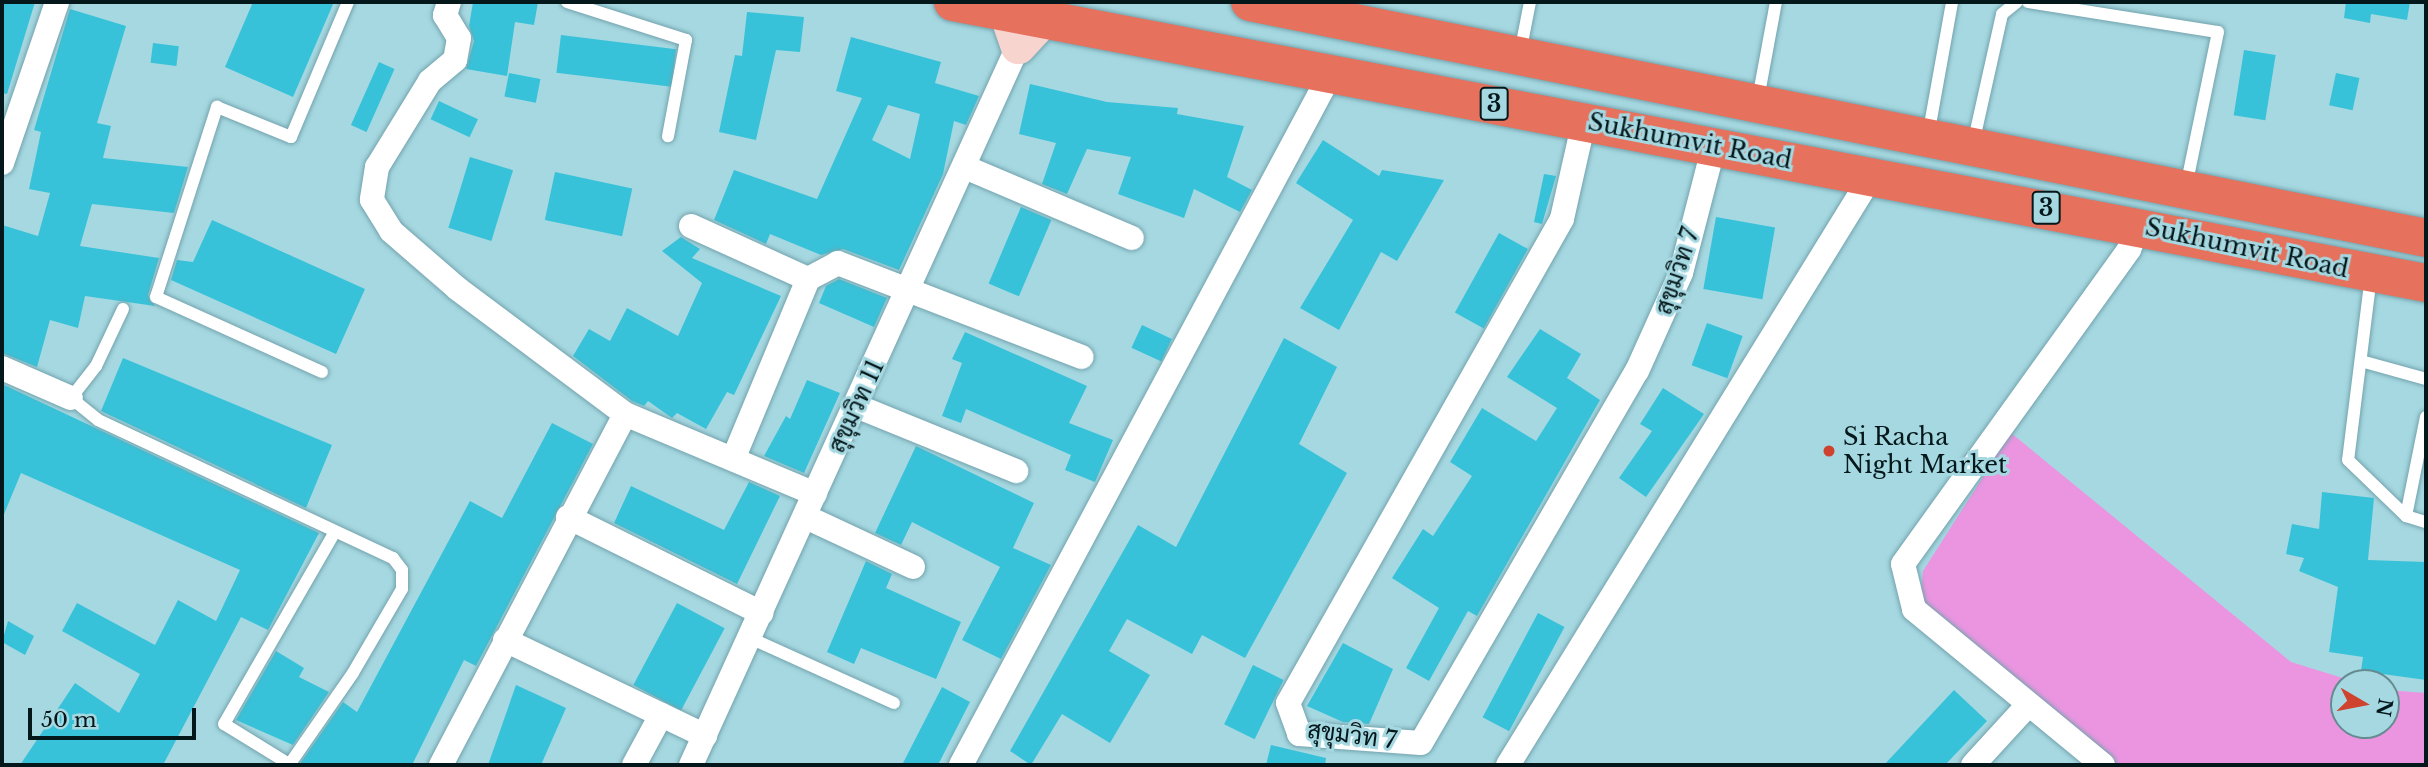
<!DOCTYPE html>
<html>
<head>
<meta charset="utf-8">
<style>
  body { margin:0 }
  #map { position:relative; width:2428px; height:767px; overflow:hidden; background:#a6d8e1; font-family:"Libre Baskerville",Sarabun,serif }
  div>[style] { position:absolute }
  .green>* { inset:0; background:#eb95e1 }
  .building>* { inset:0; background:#38c2d9; transform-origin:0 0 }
  .roads { filter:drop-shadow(0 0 2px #73a3ad) drop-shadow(0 0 2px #73a3ad) }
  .lane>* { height:12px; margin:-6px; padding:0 6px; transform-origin:6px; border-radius:6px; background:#fff }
  .street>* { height:24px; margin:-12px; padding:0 12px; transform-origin:12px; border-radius:12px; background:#fff }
  .secondary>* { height:35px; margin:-17.5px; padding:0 17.5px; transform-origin:17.5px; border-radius:17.5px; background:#f8d4ce }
  .highway>* { height:38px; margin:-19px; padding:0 19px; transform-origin:19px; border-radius:19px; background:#e6715d }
  .dots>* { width:19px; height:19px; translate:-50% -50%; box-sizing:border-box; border:4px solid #a6d8e1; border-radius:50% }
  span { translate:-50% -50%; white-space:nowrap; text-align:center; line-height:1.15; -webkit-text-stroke:6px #a6d8e1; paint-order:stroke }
  .shield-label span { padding:2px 5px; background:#a6d8e1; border:2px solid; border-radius:5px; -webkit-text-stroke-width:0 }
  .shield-label { font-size:23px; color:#04171a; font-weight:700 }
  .street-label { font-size:24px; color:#04171a }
  .poi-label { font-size:24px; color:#04171a }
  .left { translate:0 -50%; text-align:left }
  .frame { position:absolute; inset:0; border:4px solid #04171a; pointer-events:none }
  .north { position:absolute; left:2330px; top:669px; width:70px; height:70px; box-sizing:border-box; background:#a6d8e1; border:2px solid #658b91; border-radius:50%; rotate:100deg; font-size:19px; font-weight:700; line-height:28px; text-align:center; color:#04171a }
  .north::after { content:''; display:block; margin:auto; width:24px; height:32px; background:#ce422e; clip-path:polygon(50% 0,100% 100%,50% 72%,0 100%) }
  .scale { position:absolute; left:28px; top:708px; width:168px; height:32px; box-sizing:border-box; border:4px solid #04171a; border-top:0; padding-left:9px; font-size:21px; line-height:24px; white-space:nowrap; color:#04171a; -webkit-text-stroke:5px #a6d8e1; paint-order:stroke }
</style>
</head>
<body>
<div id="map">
  <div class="green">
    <i style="clip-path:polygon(2011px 433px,2291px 662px,2359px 683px,2344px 683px,2344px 725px,2386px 725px,2386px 690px,2426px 693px,2426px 765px,2113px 765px,1920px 601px,1923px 571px)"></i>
  </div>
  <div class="building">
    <i style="clip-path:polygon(2px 2px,35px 2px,7px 94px,2px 93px)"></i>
    <i style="clip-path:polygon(253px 2px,334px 2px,293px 97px,225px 67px)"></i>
    <i style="clip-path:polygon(473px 2px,538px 2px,534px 25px,515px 22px,507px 76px,466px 69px,474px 41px,469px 26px)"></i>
    <i style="clip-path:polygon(2346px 2px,2410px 2px,2407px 20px,2371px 14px,2370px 23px,2344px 18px)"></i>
    <i style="clip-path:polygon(70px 9px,126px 26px,97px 123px,111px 126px,103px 158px,188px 167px,174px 213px,92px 204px,80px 246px,159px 258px,148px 295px,155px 306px,85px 296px,78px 328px,50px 320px,37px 367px,2px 353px,2px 225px,38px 236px,50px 193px,29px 189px,41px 132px,34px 130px)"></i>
    <i style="clip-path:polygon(747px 12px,804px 17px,800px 52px,776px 50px,756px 140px,719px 132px,735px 55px,742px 56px)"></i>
    <i style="left:561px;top:35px;width:116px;height:38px;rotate:7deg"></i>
    <i style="clip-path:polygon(evenodd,851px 37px,941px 62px,935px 83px,979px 96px,966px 125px,954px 121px,943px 174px,899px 270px,843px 249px,821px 255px,770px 234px,766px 244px,714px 220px,734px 170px,817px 199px,862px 98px,836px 91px,851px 37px,888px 105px,920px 114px,910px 159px,872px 140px,888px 105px)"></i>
    <i style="left:153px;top:43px;width:26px;height:20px;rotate:7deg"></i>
    <i style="left:2244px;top:50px;width:32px;height:66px;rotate:9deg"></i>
    <i style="left:379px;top:62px;width:17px;height:69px;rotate:24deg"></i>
    <i style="left:509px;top:73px;width:32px;height:24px;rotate:11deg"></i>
    <i style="left:2336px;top:73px;width:24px;height:33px;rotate:12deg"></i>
    <i style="clip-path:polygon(1030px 84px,1107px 102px,1178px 108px,1177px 114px,1244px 126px,1227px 177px,1252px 190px,1240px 212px,1194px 189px,1184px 218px,1118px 194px,1131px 157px,1087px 149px,1067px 194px,1042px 184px,1056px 143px,1019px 134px)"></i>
    <i style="left:439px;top:101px;width:43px;height:20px;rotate:25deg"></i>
    <i style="clip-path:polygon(1323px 140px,1379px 176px,1382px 170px,1444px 180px,1397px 261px,1381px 252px,1339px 330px,1300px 308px,1353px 220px,1296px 183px)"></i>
    <i style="left:470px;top:157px;width:45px;height:74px;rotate:17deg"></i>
    <i style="left:555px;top:172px;width:79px;height:49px;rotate:12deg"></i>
    <i style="clip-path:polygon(1544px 174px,1556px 176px,1542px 224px,1534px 222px)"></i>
    <i style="left:1021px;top:207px;width:33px;height:83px;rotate:23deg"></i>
    <i style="left:1716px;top:217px;width:60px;height:73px;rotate:10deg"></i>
    <i style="clip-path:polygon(212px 220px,365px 289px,336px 354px,171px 280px,177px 260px,193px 262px)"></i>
    <i style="left:1499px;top:233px;width:33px;height:91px;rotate:29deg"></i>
    <i style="clip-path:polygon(681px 237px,700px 249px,692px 258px,781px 296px,734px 395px,727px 392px,706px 429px,677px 413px,672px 418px,648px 401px,644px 406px,632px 401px,573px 356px,589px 329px,610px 341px,627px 308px,678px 336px,702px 283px,662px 251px)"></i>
    <i style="clip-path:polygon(839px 279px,887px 298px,874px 327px,819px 303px,826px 286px)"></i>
    <i style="left:1707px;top:323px;width:38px;height:45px;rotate:20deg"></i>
    <i style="left:1142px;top:325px;width:33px;height:25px;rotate:25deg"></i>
    <i style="clip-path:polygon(1540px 329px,1581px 354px,1567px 378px,1600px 400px,1477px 616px,1468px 611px,1429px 681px,1406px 668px,1439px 608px,1392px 578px,1423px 529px,1433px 536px,1472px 476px,1450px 462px,1482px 408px,1536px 441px,1557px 408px,1507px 377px)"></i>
    <i style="clip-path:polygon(965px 332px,1087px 386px,1069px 423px,1113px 440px,1095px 482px,1065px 470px,1071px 455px,966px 409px,961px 423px,942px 416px,962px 363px,952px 359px)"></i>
    <i style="clip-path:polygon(1284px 338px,1337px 367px,1299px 444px,1347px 473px,1245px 658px,1202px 635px,1192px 654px,1127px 619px,1109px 651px,1150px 675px,1110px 743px,1062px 714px,1031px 765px,1010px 751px,1138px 525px,1176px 547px)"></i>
    <i style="clip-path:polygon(123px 358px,332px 445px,306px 508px,101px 411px)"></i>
    <i style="clip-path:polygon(807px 380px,840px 393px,804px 473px,764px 456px,786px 416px,790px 419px)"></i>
    <i style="clip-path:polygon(2px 384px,319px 533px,268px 630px,241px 617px,163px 765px,20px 765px,75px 683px,119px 713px,140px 674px,62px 631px,77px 603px,155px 645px,178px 600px,216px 621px,240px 570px,21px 473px,2px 519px)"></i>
    <i style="clip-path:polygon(1663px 388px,1704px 414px,1646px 497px,1619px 478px,1652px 431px,1640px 424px)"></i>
    <i style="clip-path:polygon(552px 423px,593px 444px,476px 666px,464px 660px,412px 765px,299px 765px,343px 702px,357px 712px,470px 501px,502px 518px)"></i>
    <i style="clip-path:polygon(916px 446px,1034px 503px,1013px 548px,1051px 565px,1001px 659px,962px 640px,1000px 567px,912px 522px,901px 545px,875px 533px)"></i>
    <i style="clip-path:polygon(749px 482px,780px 496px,737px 584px,614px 523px,631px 486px,724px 530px)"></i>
    <i style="clip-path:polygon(2322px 492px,2374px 498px,2368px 560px,2426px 562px,2426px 680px,2361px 671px,2363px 657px,2329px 652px,2338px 587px,2299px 571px,2304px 558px,2286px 554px,2292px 524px,2319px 529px)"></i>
    <i style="clip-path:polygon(866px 561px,892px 574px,886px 588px,961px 622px,936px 679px,861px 648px,854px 664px,827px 652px)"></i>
    <i style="left:677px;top:603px;width:54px;height:93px;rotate:28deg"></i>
    <i style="left:1538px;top:613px;width:30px;height:118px;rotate:28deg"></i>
    <i style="clip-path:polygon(8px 621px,34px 636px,25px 655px,2px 642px)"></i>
    <i style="clip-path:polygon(1343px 643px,1393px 669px,1369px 724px,1343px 722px,1307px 706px)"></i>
    <i style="clip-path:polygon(276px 651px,304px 668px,299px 677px,329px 692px,293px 745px,236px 720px)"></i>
    <i style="left:1253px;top:665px;width:34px;height:66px;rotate:26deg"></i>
    <i style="clip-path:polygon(516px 685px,566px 708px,541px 765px,488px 765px)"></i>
    <i style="clip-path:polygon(942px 687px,970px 702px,938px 765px,902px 765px)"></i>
    <i style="clip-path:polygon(1954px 690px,1987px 721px,1945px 765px,1884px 765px)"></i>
    <i style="clip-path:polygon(1271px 745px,1326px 758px,1325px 765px,1266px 765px)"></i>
  </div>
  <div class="roads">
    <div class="lane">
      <i style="left:567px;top:2px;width:125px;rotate:17.7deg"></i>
      <i style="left:686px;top:40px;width:98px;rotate:100.6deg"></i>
      <i style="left:2028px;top:2px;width:192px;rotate:9deg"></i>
      <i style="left:2218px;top:32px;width:157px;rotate:101.7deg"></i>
      <i style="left:1520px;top:53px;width:52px;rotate:-78.9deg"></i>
      <i style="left:1758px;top:99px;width:99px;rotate:-79.5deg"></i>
      <i style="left:1928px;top:136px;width:136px;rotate:-79.8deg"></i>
      <i style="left:1973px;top:144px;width:133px;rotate:-77.4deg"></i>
      <i style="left:2002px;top:14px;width:19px;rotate:-39deg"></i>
      <i style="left:2371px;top:276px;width:185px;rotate:97.1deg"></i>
      <i style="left:2348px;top:460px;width:81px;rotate:44deg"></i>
      <i style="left:2406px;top:516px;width:21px;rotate:17deg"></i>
      <i style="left:123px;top:309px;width:63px;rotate:115.3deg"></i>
      <i style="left:96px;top:366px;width:41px;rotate:128deg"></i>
      <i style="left:71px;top:398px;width:35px;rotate:39deg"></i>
      <i style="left:98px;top:420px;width:326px;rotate:25.1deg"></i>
      <i style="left:393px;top:558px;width:15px;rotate:53deg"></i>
      <i style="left:402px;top:570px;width:19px;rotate:90deg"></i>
      <i style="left:402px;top:589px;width:97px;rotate:120.3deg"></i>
      <i style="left:353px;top:673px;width:112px;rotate:124.8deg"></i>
      <i style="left:2361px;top:361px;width:67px;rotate:15.5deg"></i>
      <i style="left:322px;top:372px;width:182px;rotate:-155.7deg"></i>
      <i style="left:156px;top:297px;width:200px;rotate:-72.2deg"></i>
      <i style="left:217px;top:107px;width:80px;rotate:22.1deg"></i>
      <i style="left:291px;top:137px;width:147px;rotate:-67.1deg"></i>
      <i style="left:2406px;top:516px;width:101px;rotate:-78.6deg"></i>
      <i style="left:750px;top:638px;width:158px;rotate:24.3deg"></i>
      <i style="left:289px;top:764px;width:76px;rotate:-148.4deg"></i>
      <i style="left:224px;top:724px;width:222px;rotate:-60deg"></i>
    </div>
    <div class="street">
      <i style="left:449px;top:2px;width:14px;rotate:107deg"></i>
      <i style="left:445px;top:15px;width:27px;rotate:59deg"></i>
      <i style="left:459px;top:38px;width:22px;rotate:100deg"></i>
      <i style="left:455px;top:60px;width:33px;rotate:140deg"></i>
      <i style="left:430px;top:81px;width:101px;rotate:121.6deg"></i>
      <i style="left:377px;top:167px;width:33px;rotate:99deg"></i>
      <i style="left:372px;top:200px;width:36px;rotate:58deg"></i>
      <i style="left:391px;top:231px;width:89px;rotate:40.9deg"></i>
      <i style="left:458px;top:289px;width:209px;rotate:36.8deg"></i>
      <i style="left:1584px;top:121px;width:100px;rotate:102.7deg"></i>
      <i style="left:1562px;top:219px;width:556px;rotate:119.51deg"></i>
      <i style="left:1288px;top:703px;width:33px;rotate:70deg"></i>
      <i style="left:1299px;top:734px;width:122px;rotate:4.2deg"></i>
      <i style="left:1421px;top:743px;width:430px;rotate:-59.9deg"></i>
      <i style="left:1637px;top:371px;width:107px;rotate:-65.8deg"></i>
      <i style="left:1681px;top:273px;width:132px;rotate:-75.5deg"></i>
      <i style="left:2px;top:163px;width:170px;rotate:-71.1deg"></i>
      <i style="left:967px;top:168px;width:179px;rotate:23deg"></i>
      <i style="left:691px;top:226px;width:128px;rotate:24.4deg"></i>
      <i style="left:2px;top:368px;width:75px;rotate:23.5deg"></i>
      <i style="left:856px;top:406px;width:173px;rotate:22.1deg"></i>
      <i style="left:734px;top:457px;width:193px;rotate:-67.4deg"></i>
      <i style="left:808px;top:279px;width:34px;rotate:-28deg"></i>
      <i style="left:838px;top:263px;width:261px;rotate:21.1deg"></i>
      <i style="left:568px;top:517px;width:216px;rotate:26.4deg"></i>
      <i style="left:806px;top:517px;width:118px;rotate:25deg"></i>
      <i style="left:505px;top:640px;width:222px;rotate:25.6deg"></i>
      <i style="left:441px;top:765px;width:396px;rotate:-62.3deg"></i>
      <i style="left:625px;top:414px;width:206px;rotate:22.8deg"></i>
      <i style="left:634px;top:765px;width:57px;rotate:-61.6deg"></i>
      <i style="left:691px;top:765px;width:790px;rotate:-65.54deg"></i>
      <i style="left:961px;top:765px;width:785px;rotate:-61.87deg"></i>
      <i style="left:1508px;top:765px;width:693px;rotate:-58.33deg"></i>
      <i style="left:1973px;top:765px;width:81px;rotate:-47.5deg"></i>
      <i style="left:2103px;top:765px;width:245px;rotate:-140.5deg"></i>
      <i style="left:1914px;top:609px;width:46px;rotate:-103.7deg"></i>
      <i style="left:1903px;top:564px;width:388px;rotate:-54.3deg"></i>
      <i style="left:2129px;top:249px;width:26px;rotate:-67deg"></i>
    </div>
    <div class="secondary">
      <i style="left:1009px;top:2px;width:10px;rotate:107deg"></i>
      <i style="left:1006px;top:12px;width:36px;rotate:71deg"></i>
      <i style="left:1018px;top:46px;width:37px;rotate:-47deg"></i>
      <i style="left:1043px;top:19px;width:18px;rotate:-74deg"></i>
    </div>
    <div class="highway">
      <i style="left:953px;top:2px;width:1500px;rotate:10.8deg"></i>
      <i style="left:1250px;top:2px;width:1199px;rotate:11.35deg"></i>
    </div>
  </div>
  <div class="dots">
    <i style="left:1829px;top:451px;background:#ce422e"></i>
  </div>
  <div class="shield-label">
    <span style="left:1494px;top:104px">3</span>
    <span style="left:2046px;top:208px">3</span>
  </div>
  <div class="street-label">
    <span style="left:1690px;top:141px;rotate:11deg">Sukhumvit Road</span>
    <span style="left:2247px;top:248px;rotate:12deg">Sukhumvit Road</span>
    <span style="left:1677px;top:271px;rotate:-71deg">สุขุมวิท 7</span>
    <span style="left:856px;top:406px;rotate:-65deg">สุขุมวิท 11</span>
    <span style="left:1352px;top:735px;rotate:7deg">สุขุมวิท 7</span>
  </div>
  <div class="poi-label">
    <span class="left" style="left:1843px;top:451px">Si Racha<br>Night Market</span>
  </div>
  <div class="frame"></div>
  <div class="north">N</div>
  <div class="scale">50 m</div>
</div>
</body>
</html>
